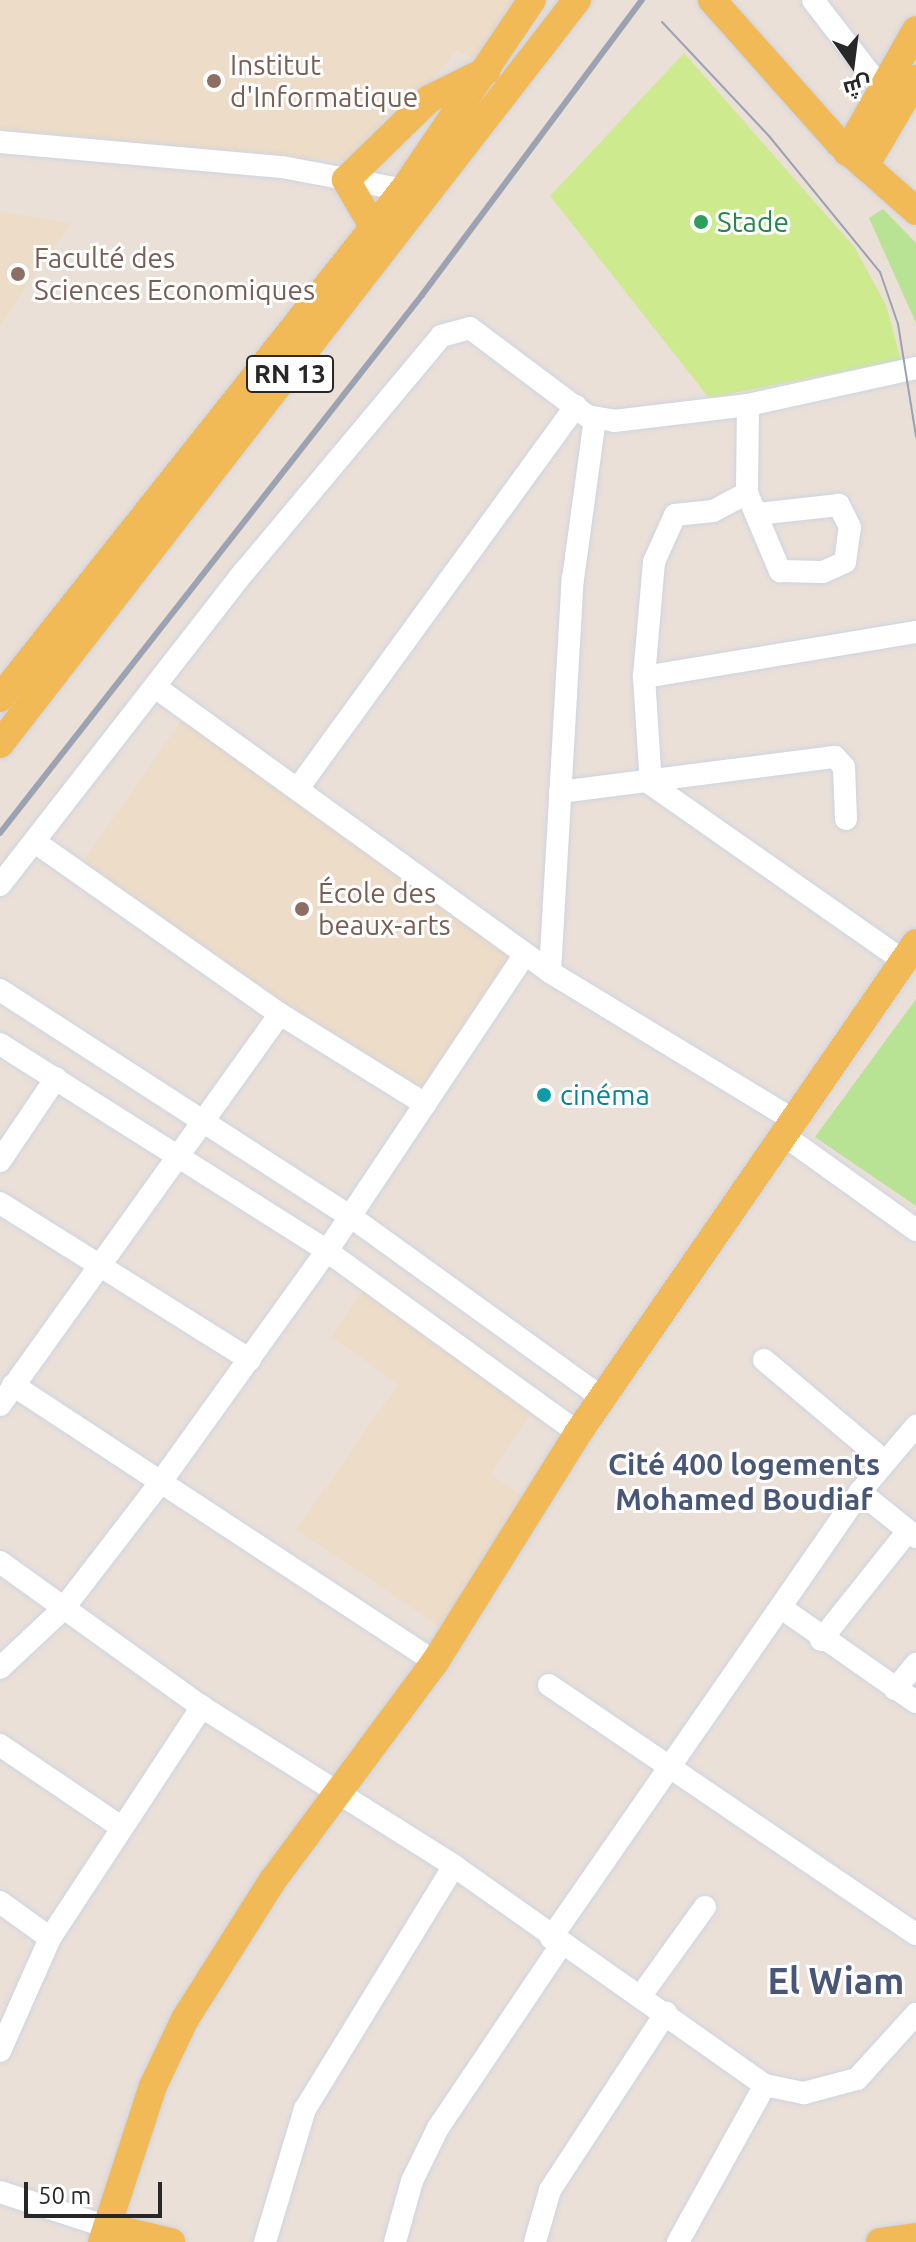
<!DOCTYPE html>
<html>
<head>
<meta charset="utf-8">
<style>
  body { margin:0 }
  #map { position:relative; width:916px; height:2242px; overflow:hidden; background:#eae0d8; font-family:Ubuntu,Cairo,sans-serif }
  div>[style] { position:absolute }
  .education>* { inset:0; background:#eddcc7; transform-origin:0 0 }
  .green>* { inset:0; background:#b8e294 }
  .pitch>* { inset:0; background:#ceea8f }
  .roads { filter:drop-shadow(0 0 2px #ced4e1) drop-shadow(0 0 2px #ced4e1) }
  .minor>* { height:22px; margin:-11px; padding:0 11px; transform-origin:11px; border-radius:11px; background:#fff }
  .major>* { height:28px; margin:-14px; padding:0 14px; transform-origin:14px; border-radius:14px; background:#f1ba57 }
  .tram>* { height:2px; margin:-1px; padding:0 1px; transform-origin:1px; border-radius:1px; background:#9ba2b2 }
  .rail>* { height:6px; margin:-3px; padding:0 3px; transform-origin:3px; border-radius:3px; background:#9ba2b2 }
  .dots>* { width:22px; height:22px; translate:-50% -50%; box-sizing:border-box; border:4px solid #fff; border-radius:50% }
  span { translate:-50% -50%; white-space:nowrap; text-align:center; line-height:1.15; -webkit-text-stroke:6px #fff; paint-order:stroke }
  .shield-label span { padding:2px 6px; background:#fff; border:2px solid; border-radius:6px; -webkit-text-stroke-width:0 }
  .shield-label { font-size:26px; color:#272727; font-weight:700 }
  .education-label { font-size:28px; color:#785e54 }
  .left { translate:0 -50%; text-align:left }
  .leisure-label { font-size:28px; color:#27864d }
  .culture-label { font-size:28px; color:#0d838f }
  .neighbourhood-label { font-size:30px; color:#485677; font-weight:700 }
  .district-label { font-size:36px; color:#485677; font-weight:700 }
  .north { position:absolute; left:812px; top:24px; width:80px; height:80px; -webkit-text-stroke:6px #fff; paint-order:stroke; rotate:166deg; font-size:22px; font-weight:700; line-height:32px; text-align:center; color:#272727 }
  .north::after { content:''; display:block; margin:auto; width:28px; height:36px; background:#272727; clip-path:polygon(50% 0,100% 100%,50% 72%,0 100%) }
  .scale { position:absolute; left:24px; top:2182px; width:138px; height:36px; box-sizing:border-box; border:4px solid #272727; border-top:0; padding-left:10px; font-size:24px; line-height:28px; white-space:nowrap; color:#272727; -webkit-text-stroke:6px #fff; paint-order:stroke }
</style>
</head>
<body>
<div id="map">
  <div class="education">
    <i style="clip-path:polygon(0 0,526px 0,494px 50px,475px 59px,457px 51px,424px 88px,393px 108px,352px 161px,343px 161px,0 129px)"></i>
    <i style="clip-path:polygon(0 212px,71px 223px,0 326px)"></i>
    <i style="left:184px;top:717px;width:412px;height:178px;rotate:35deg"></i>
    <i style="clip-path:polygon(365px 1286px,535px 1407px,491px 1474px,529px 1501px,442px 1628px,296px 1530px,398px 1384px,331px 1336px)"></i>
  </div>
  <div class="green">
    <i style="clip-path:polygon(883px 209px,916px 243px,916px 323px,869px 218px)"></i>
    <i style="clip-path:polygon(916px 999px,916px 1206px,815px 1137px)"></i>
  </div>
  <div class="pitch">
    <i style="clip-path:polygon(684px 53px,855px 248px,886px 305px,901px 360px,709px 398px,550px 196px)"></i>
  </div>
  <div class="roads">
    <div class="minor">
      <i style="left:813px;top:0;width:126px;rotate:52.4deg"></i>
      <i style="left:0;top:142px;width:283px;rotate:5.1deg"></i>
      <i style="left:282px;top:167px;width:135px;rotate:10.6deg"></i>
      <i style="left:748px;top:405px;width:88px;rotate:90.7deg"></i>
      <i style="left:747px;top:493px;width:38px;rotate:152deg"></i>
      <i style="left:713px;top:511px;width:38px;rotate:174deg"></i>
      <i style="left:675px;top:515px;width:51px;rotate:114.1deg"></i>
      <i style="left:654px;top:562px;width:115px;rotate:95deg"></i>
      <i style="left:644px;top:677px;width:107px;rotate:86.3deg"></i>
      <i style="left:651px;top:784px;width:307px;rotate:35deg"></i>
      <i style="left:747px;top:493px;width:85px;rotate:67.1deg"></i>
      <i style="left:780px;top:571px;width:43px;rotate:1.3deg"></i>
      <i style="left:823px;top:572px;width:24px;rotate:-24deg"></i>
      <i style="left:845px;top:562px;width:35px;rotate:-82deg"></i>
      <i style="left:850px;top:527px;width:25px;rotate:-117deg"></i>
      <i style="left:839px;top:505px;width:81px;rotate:173.7deg"></i>
      <i style="left:644px;top:677px;width:276px;rotate:-9.4deg"></i>
      <i style="left:158px;top:689px;width:483px;rotate:35.8deg"></i>
      <i style="left:550px;top:972px;width:283px;rotate:31.3deg"></i>
      <i style="left:299px;top:787px;width:471px;rotate:-54deg"></i>
      <i style="left:560px;top:792px;width:277px;rotate:-7.3deg"></i>
      <i style="left:835px;top:757px;width:13px;rotate:48deg"></i>
      <i style="left:844px;top:767px;width:52px;rotate:87.8deg"></i>
      <i style="left:35px;top:842px;width:299px;rotate:35.1deg"></i>
      <i style="left:280px;top:1014px;width:171px;rotate:31.8deg"></i>
      <i style="left:0;top:885px;width:397px;rotate:-52.1deg"></i>
      <i style="left:244px;top:572px;width:307px;rotate:-50.1deg"></i>
      <i style="left:441px;top:336px;width:30px;rotate:-15deg"></i>
      <i style="left:470px;top:328px;width:146px;rotate:36.9deg"></i>
      <i style="left:587px;top:416px;width:27px;rotate:10deg"></i>
      <i style="left:614px;top:421px;width:135px;rotate:-6.8deg"></i>
      <i style="left:748px;top:405px;width:172px;rotate:-12.4deg"></i>
      <i style="left:550px;top:972px;width:394px;rotate:-86.7deg"></i>
      <i style="left:573px;top:579px;width:162px;rotate:-82.2deg"></i>
      <i style="left:0;top:990px;width:417px;rotate:32.9deg"></i>
      <i style="left:350px;top:1216px;width:311px;rotate:35.8deg"></i>
      <i style="left:0;top:1044px;width:387px;rotate:32.3deg"></i>
      <i style="left:327px;top:1251px;width:310px;rotate:35.9deg"></i>
      <i style="left:782px;top:1134px;width:165px;rotate:35.6deg"></i>
      <i style="left:0;top:1161px;width:100px;rotate:-56deg"></i>
      <i style="left:0;top:1203px;width:295px;rotate:32.1deg"></i>
      <i style="left:764px;top:1360px;width:155px;rotate:40deg"></i>
      <i style="left:13px;top:1385px;width:505px;rotate:33.28deg"></i>
      <i style="left:0;top:1405px;width:481px;rotate:-54.4deg"></i>
      <i style="left:860px;top:1492px;width:72px;rotate:38.8deg"></i>
      <i style="left:0;top:1562px;width:249px;rotate:35.7deg"></i>
      <i style="left:202px;top:1707px;width:298px;rotate:32.2deg"></i>
      <i style="left:454px;top:1866px;width:380px;rotate:35.2deg"></i>
      <i style="left:765px;top:2085px;width:40px;rotate:12deg"></i>
      <i style="left:804px;top:2093px;width:55px;rotate:-14.8deg"></i>
      <i style="left:857px;top:2079px;width:88px;rotate:-47.8deg"></i>
      <i style="left:783px;top:1609px;width:162px;rotate:35deg"></i>
      <i style="left:821px;top:1640px;width:139px;rotate:-51.4deg"></i>
      <i style="left:0;top:1668px;width:86px;rotate:-43.1deg"></i>
      <i style="left:63px;top:1609px;width:159px;rotate:-52.4deg"></i>
      <i style="left:160px;top:1483px;width:286px;rotate:-54.3deg"></i>
      <i style="left:327px;top:1251px;width:357px;rotate:-56.3deg"></i>
      <i style="left:549px;top:1685px;width:443px;rotate:34.2deg"></i>
      <i style="left:895px;top:1689px;width:33px;rotate:-50deg"></i>
      <i style="left:0;top:1745px;width:146px;rotate:34.1deg"></i>
      <i style="left:0;top:1902px;width:62px;rotate:35.8deg"></i>
      <i style="left:551px;top:1938px;width:543px;rotate:-55.28deg"></i>
      <i style="left:860px;top:1492px;width:87px;rotate:-49.7deg"></i>
      <i style="left:640px;top:1997px;width:111px;rotate:-54.2deg"></i>
      <i style="left:0;top:2051px;width:124px;rotate:-66.1deg"></i>
      <i style="left:50px;top:1938px;width:277px;rotate:-56.7deg"></i>
      <i style="left:0;top:2192px;width:114px;rotate:18deg"></i>
      <i style="left:265px;top:2242px;width:139px;rotate:-73.3deg"></i>
      <i style="left:305px;top:2109px;width:285px;rotate:-58.5deg"></i>
      <i style="left:395px;top:2242px;width:63px;rotate:-74.4deg"></i>
      <i style="left:412px;top:2181px;width:59px;rotate:-63.9deg"></i>
      <i style="left:438px;top:2128px;width:220px;rotate:-56.1deg"></i>
      <i style="left:535px;top:2242px;width:54px;rotate:-73.9deg"></i>
      <i style="left:550px;top:2190px;width:212px;rotate:-56.8deg"></i>
      <i style="left:678px;top:2242px;width:179px;rotate:-61deg"></i>
    </div>
    <div class="major">
      <i style="left:712px;top:0;width:191px;rotate:48.4deg"></i>
      <i style="left:839px;top:143px;width:103px;rotate:41.4deg"></i>
      <i style="left:847px;top:152px;width:140px;rotate:-60.5deg"></i>
      <i style="left:865px;top:166px;width:101px;rotate:-59.6deg"></i>
      <i style="left:374px;top:228px;width:56px;rotate:-120.3deg"></i>
      <i style="left:346px;top:180px;width:116px;rotate:-44.3deg"></i>
      <i style="left:429px;top:99px;width:64px;rotate:-26.2deg"></i>
      <i style="left:0;top:698px;width:650px;rotate:-51.56deg"></i>
      <i style="left:404px;top:189px;width:228px;rotate:-55.9deg"></i>
      <i style="left:0;top:744px;width:942px;rotate:-52.21deg"></i>
      <i style="left:108px;top:2227px;width:65px;rotate:13.4deg"></i>
      <i style="left:102px;top:2242px;width:164px;rotate:-71.9deg"></i>
      <i style="left:153px;top:2086px;width:74px;rotate:-64.5deg"></i>
      <i style="left:185px;top:2019px;width:165px;rotate:-57.7deg"></i>
      <i style="left:273px;top:1880px;width:272px;rotate:-53.4deg"></i>
      <i style="left:435px;top:1662px;width:270px;rotate:-58deg"></i>
      <i style="left:578px;top:1433px;width:595px;rotate:-55.4deg"></i>
      <i style="left:880px;top:2242px;width:36px;rotate:-8deg"></i>
    </div>
  </div>
  <div class="tram">
    <i style="left:662px;top:22px;width:156px;rotate:46.8deg"></i>
    <i style="left:769px;top:136px;width:176px;rotate:50.8deg"></i>
    <i style="left:880px;top:272px;width:55px;rotate:70.9deg"></i>
    <i style="left:898px;top:324px;width:114px;rotate:80.9deg"></i>
  </div>
  <div class="rail">
    <i style="left:0;top:833px;width:684px;rotate:-51.89deg"></i>
    <i style="left:422px;top:295px;width:368px;rotate:-53.3deg"></i>
  </div>
  <div class="dots">
    <i style="left:214px;top:81px;background:#8d6e63"></i>
    <i style="left:701px;top:222px;background:#2e9e5b"></i>
    <i style="left:18px;top:274px;background:#8d6e63"></i>
    <i style="left:302px;top:909px;background:#8d6e63"></i>
    <i style="left:544px;top:1095px;background:#0f9aa8"></i>
  </div>
  <div class="shield-label">
    <span style="left:290px;top:374px">RN 13</span>
  </div>
  <div class="education-label">
    <span class="left" style="left:230px;top:81px">Institut<br>d'Informatique</span>
    <span class="left" style="left:34px;top:274px">Faculté des<br>Sciences Economiques</span>
    <span class="left" style="left:318px;top:909px">École des<br>beaux-arts</span>
  </div>
  <div class="leisure-label">
    <span class="left" style="left:717px;top:222px">Stade</span>
  </div>
  <div class="culture-label">
    <span class="left" style="left:560px;top:1095px">cinéma</span>
  </div>
  <div class="neighbourhood-label">
    <span style="left:744px;top:1481px">Cité 400 logements<br>Mohamed Boudiaf</span>
  </div>
  <div class="district-label">
    <span style="left:836px;top:1981px">El Wiam</span>
  </div>
  <div class="north">ش</div>
  <div class="scale">50 m</div>
</div>
</body>
</html>
